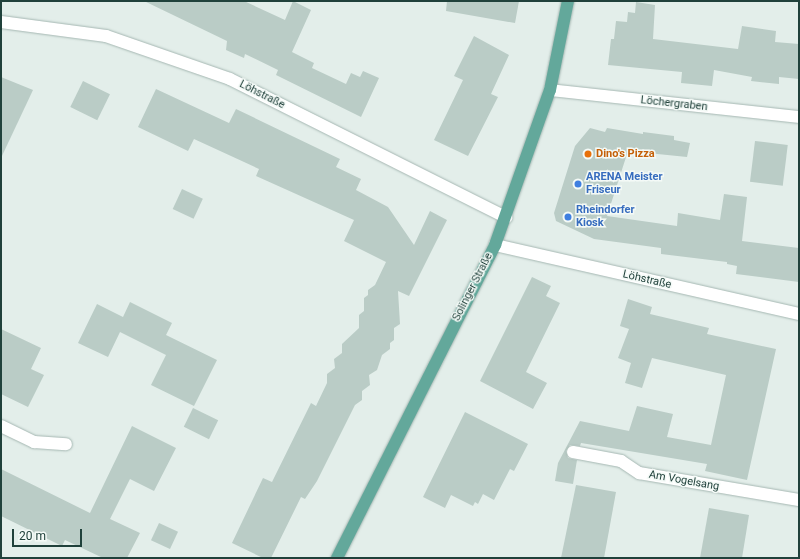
<!DOCTYPE html>
<html>
<head>
<meta charset="utf-8">
<style>
  body { margin:0 }
  #map { position:relative; width:800px; height:559px; overflow:hidden; background:#e3eeea; font-family:Roboto,sans-serif }
  div>[style] { position:absolute }
  .building>* { inset:0; background:#baccc6; transform-origin:0 0 }
  .roads { filter:drop-shadow(0 0 1px #a5b7b2) drop-shadow(0 0 1px #a5b7b2) }
  .minor>* { height:12px; margin:-6px; padding:0 6px; transform-origin:6px; border-radius:6px; background:#fff }
  .major>* { height:12px; margin:-6px; padding:0 6px; transform-origin:6px; border-radius:6px; background:#63a89b }
  .dots>* { width:11px; height:11px; translate:-50% -50%; box-sizing:border-box; border:2px solid #f4faf7; border-radius:50% }
  span { translate:-50% -50%; white-space:nowrap; text-align:center; line-height:1.15; -webkit-text-stroke:3px #f4faf7; paint-order:stroke }
  .street-label { font-size:11px; color:#20413b }
  .food-label { font-size:11px; color:#c56008; font-weight:700 }
  .left { translate:0 -50%; text-align:left }
  .shop-label { font-size:11px; color:#366cbe; font-weight:700 }
  .frame { position:absolute; inset:0; border:2px solid #20413b; pointer-events:none }
  .scale { position:absolute; left:12px; top:529px; width:70px; height:18px; box-sizing:border-box; border:2px solid #20413b; border-top:0; padding-left:5px; font-size:12px; line-height:14px; white-space:nowrap; color:#20413b; -webkit-text-stroke:3px #f4faf7; paint-order:stroke }
</style>
</head>
<body>
<div id="map">
  <div class="building">
    <i style="clip-path:polygon(144px 1px,244px 1px,285px 20px,293px 1px,311px 10px,292px 52px,314px 63px,312px 68px,346px 84px,351px 73px,360px 77px,363px 71px,379px 78px,361px 117px,276px 75px,278px 70px,245px 54px,244px 58px,226px 50px,227px 41px)"></i>
    <i style="clip-path:polygon(447px 1px,519px 1px,515px 23px,446px 11px)"></i>
    <i style="clip-path:polygon(636px 2px,655px 5px,653px 39px,738px 49px,742px 26px,776px 31px,775px 42px,799px 44px,799px 79px,779px 77px,779px 84px,751px 81px,752px 77px,714px 70px,712px 86px,681px 83px,682px 72px,608px 65px,611px 39px,614px 39px,616px 21px,627px 22px,628px 12px,635px 13px)"></i>
    <i style="clip-path:polygon(474px 36px,509px 55px,491px 94px,498px 97px,468px 156px,434px 140px,463px 80px,454px 76px)"></i>
    <i style="clip-path:polygon(1px 77px,33px 90px,1px 158px)"></i>
    <i style="left:83px;top:81px;width:30px;height:29px;rotate:26deg"></i>
    <i style="clip-path:polygon(156px 89px,229px 123px,236px 109px,340px 159px,336px 167px,361px 179px,356px 190px,388px 207px,414px 245px,430px 211px,447px 220px,409px 296px,398px 291px,400px 324px,394px 328px,394px 340px,390px 343px,390px 349px,382px 355px,377px 370px,369px 375px,370px 385px,362px 391px,362px 400px,355px 405px,317px 481px,305px 499px,301px 497px,271px 558px,263px 558px,232px 543px,263px 478px,272px 482px,311px 403px,316px 406px,327px 383px,327px 374px,335px 368px,334px 359px,342px 353px,342px 344px,359px 328px,359px 315px,364px 311px,364px 298px,368px 295px,368px 290px,375px 285px,386px 262px,344px 241px,354px 220px,256px 176px,259px 169px,194px 139px,188px 151px,138px 127px)"></i>
    <i style="clip-path:polygon(590px 128px,605px 132px,607px 128px,643px 134px,643px 132px,674px 136px,674px 140px,690px 143px,687px 157px,628px 151px,607px 216px,677px 226px,678px 213px,720px 220px,724px 194px,747px 197px,742px 241px,799px 248px,799px 282px,736px 274px,737px 266px,727px 264px,727px 262px,661px 254px,661px 248px,594px 239px,556px 221px,554px 213px,575px 146px)"></i>
    <i style="left:755px;top:141px;width:33px;height:41px;rotate:7deg"></i>
    <i style="left:182px;top:189px;width:23px;height:22px;rotate:25deg"></i>
    <i style="clip-path:polygon(532px 277px,551px 286px,546px 296px,560px 303px,526px 372px,547px 383px,533px 409px,480px 381px)"></i>
    <i style="clip-path:polygon(628px 299px,652px 307px,650px 314px,709px 328px,707px 334px,776px 349px,747px 480px,705px 471px,707px 464px,581px 443px,580px 446px,570px 445px,566px 451px,568px 458px,577px 460px,573px 484px,555px 481px,558px 463px,580px 421px,629px 431px,637px 406px,673px 414px,667px 437px,711px 445px,726px 375px,652px 358px,642px 388px,625px 383px,631px 363px,618px 358px,629px 329px,620px 326px)"></i>
    <i style="clip-path:polygon(130px 302px,172px 323px,166px 335px,217px 360px,194px 406px,151px 385px,166px 355px,120px 332px,108px 357px,78px 343px,97px 304px,123px 317px)"></i>
    <i style="clip-path:polygon(1px 329px,41px 348px,31px 369px,44px 375px,28px 407px,1px 394px)"></i>
    <i style="left:193px;top:408px;width:28px;height:21px;rotate:26deg"></i>
    <i style="clip-path:polygon(465px 412px,528px 444px,514px 471px,510px 469px,494px 500px,483px 494px,478px 504px,475px 502px,473px 506px,451px 495px,445px 508px,423px 497px)"></i>
    <i style="clip-path:polygon(132px 426px,176px 448px,154px 491px,130px 479px,110px 519px,140px 533px,127px 558px,103px 558px,65px 540px,62px 546px,1px 516px,1px 469px,90px 513px)"></i>
    <i style="clip-path:polygon(576px 485px,616px 492px,604px 558px,561px 558px)"></i>
    <i style="clip-path:polygon(709px 508px,749px 515px,742px 558px,700px 558px)"></i>
    <i style="left:159px;top:523px;width:21px;height:19px;rotate:25deg"></i>
  </div>
  <div class="roads">
    <div class="minor">
      <i style="left:1px;top:22px;width:106px;rotate:7.6deg"></i>
      <i style="left:106px;top:36px;width:131px;rotate:19.1deg"></i>
      <i style="left:230px;top:79px;width:309px;rotate:26.6deg"></i>
      <i style="left:550px;top:90px;width:250px;rotate:6.2deg"></i>
      <i style="left:495px;top:245px;width:312px;rotate:12.8deg"></i>
      <i style="left:1px;top:426px;width:37px;rotate:26deg"></i>
      <i style="left:34px;top:442px;width:32px;rotate:4deg"></i>
      <i style="left:573px;top:452px;width:49px;rotate:10.6deg"></i>
      <i style="left:621px;top:461px;width:22px;rotate:34deg"></i>
      <i style="left:639px;top:473px;width:162px;rotate:9.6deg"></i>
    </div>
    <div class="major">
      <i style="left:337px;top:558px;width:351px;rotate:-63.2deg"></i>
      <i style="left:495px;top:245px;width:164px;rotate:-70.5deg"></i>
      <i style="left:550px;top:90px;width:91px;rotate:-78.6deg"></i>
    </div>
  </div>
  <div class="dots">
    <i style="left:588px;top:154px;background:#e8710a"></i>
    <i style="left:578px;top:184px;background:#3f7fe0"></i>
    <i style="left:568px;top:217px;background:#3f7fe0"></i>
  </div>
  <div class="street-label">
    <span style="left:262px;top:95px;rotate:27deg">Löhstraße</span>
    <span style="left:674px;top:104px;rotate:6deg">Löchergraben</span>
    <span style="left:647px;top:280px;rotate:13deg">Löhstraße</span>
    <span style="left:473px;top:287px;rotate:-63deg">Solinger Straße</span>
    <span style="left:684px;top:481px;rotate:10deg">Am Vogelsang</span>
  </div>
  <div class="food-label">
    <span class="left" style="left:596px;top:154px">Dino's Pizza</span>
  </div>
  <div class="shop-label">
    <span class="left" style="left:586px;top:184px">ARENA Meister<br>Friseur</span>
    <span class="left" style="left:576px;top:217px">Rheindorfer<br>Kiosk</span>
  </div>
  <div class="frame"></div>
  <div class="scale">20 m</div>
</div>
</body>
</html>
